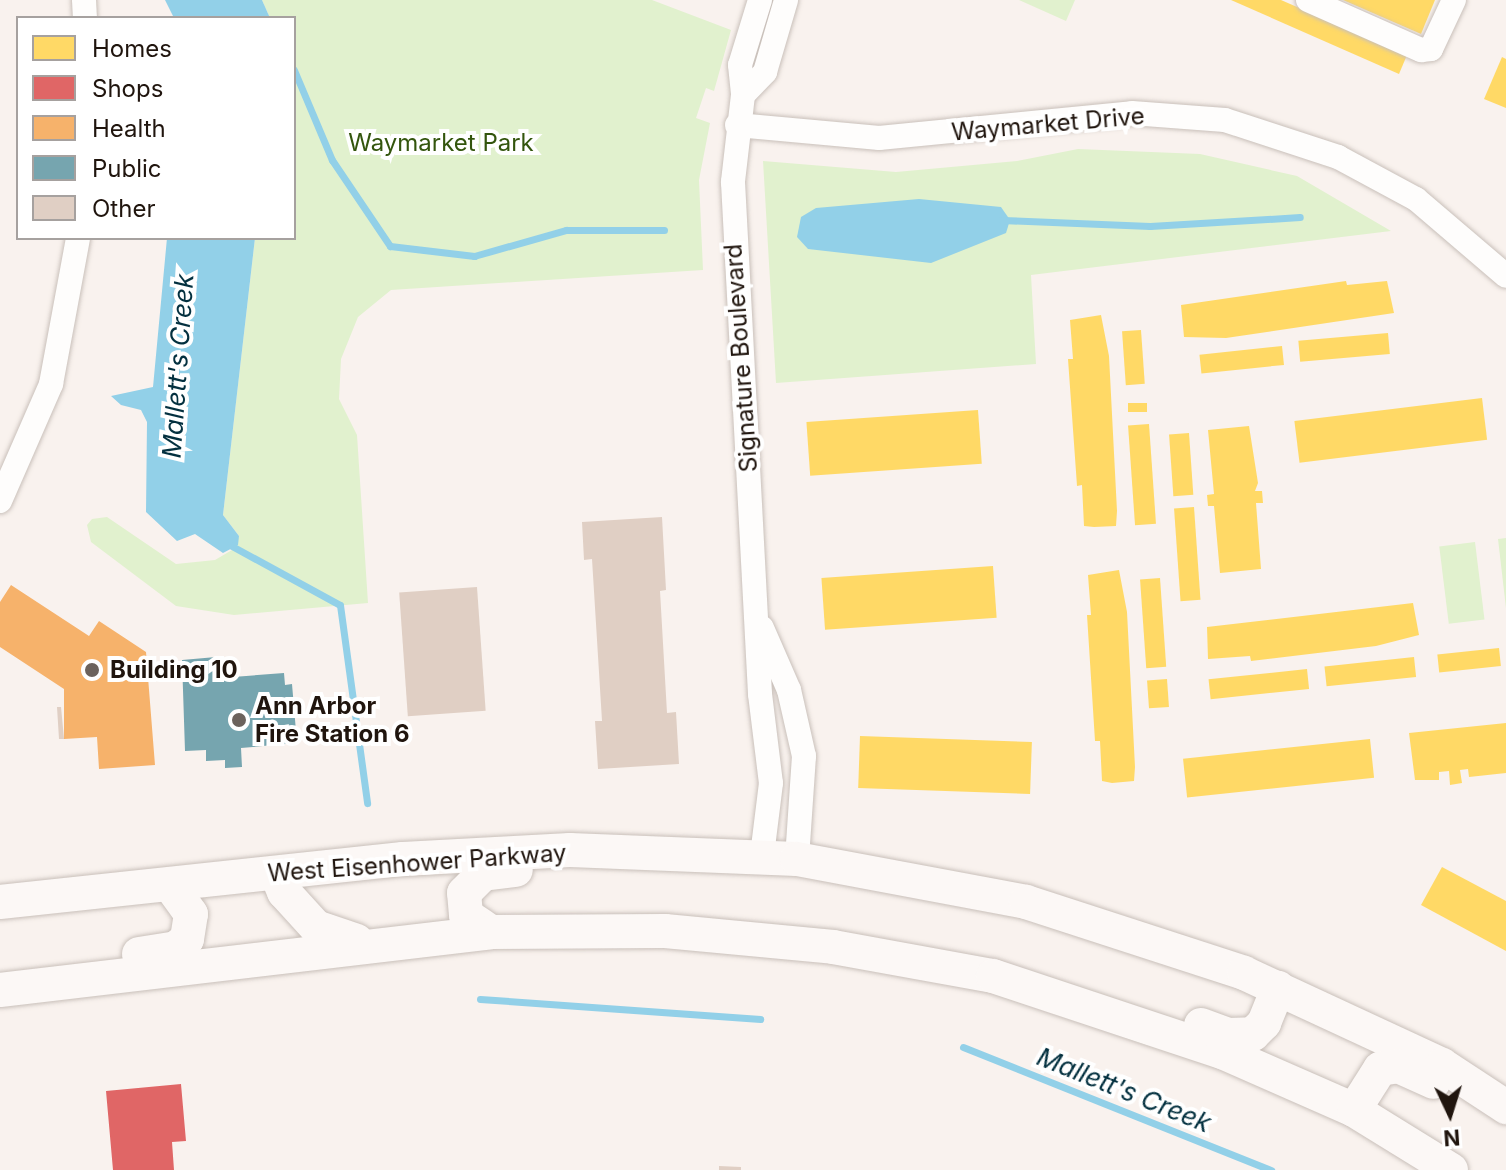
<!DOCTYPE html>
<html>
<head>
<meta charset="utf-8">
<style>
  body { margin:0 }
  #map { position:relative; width:1506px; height:1170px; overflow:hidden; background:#f9f2ee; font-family:Inter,sans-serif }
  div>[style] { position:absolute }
  .green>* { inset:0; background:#e1f1ce; transform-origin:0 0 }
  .water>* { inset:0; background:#92d0e8 }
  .homes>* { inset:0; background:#ffd966; transform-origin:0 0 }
  .shops>* { inset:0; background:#e06666 }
  .health>* { inset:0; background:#f6b26b }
  .public>* { inset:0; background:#76a5af }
  .stream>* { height:7px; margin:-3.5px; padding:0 3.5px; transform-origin:3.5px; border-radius:3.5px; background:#92d0e8 }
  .building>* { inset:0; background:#e0cfc4; transform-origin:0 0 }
  .roads { filter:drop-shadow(0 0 2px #c9c0ba) drop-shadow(0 0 2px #c9c0ba) }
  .street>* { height:24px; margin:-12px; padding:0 12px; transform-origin:12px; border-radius:12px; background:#fefdfc }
  .secondary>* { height:34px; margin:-17px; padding:0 17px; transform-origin:17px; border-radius:17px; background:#fcf8f6 }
  .dots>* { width:22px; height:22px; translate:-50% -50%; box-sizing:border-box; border:4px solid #fff; border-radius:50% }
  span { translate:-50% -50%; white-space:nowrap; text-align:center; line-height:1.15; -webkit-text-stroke:8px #fff; paint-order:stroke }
  .street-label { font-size:24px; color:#20150e }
  .park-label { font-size:24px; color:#33550d }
  .poi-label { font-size:24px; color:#20150e; font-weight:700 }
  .left { translate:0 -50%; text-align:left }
  .water-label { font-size:26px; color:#03303f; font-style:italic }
  .legend { position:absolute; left:16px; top:16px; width:280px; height:224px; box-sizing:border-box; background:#fff; border:2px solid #a6a19f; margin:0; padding:10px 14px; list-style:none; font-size:24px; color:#20150e }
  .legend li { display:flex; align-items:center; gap:16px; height:40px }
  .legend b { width:40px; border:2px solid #a6a19f }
  .north { position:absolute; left:1410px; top:1074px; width:80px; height:80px; -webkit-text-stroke:6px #fff; paint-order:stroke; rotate:176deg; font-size:22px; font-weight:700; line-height:32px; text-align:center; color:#20150e }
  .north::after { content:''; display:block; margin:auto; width:28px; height:36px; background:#20150e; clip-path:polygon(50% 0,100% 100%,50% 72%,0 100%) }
</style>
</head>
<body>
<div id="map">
  <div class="green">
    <i style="clip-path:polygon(262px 0,652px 0,731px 30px,714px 91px,706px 88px,696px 118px,710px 123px,699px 180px,703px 270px,391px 290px,358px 317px,341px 359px,339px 399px,357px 435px,368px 603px,234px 615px,176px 606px,91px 542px,87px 525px,92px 519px,107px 517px,176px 564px,215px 560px,232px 550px,239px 536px,223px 515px,255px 238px,294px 238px,294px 18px,270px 18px)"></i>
    <i style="clip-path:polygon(1019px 0,1075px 0,1066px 21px)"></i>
    <i style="clip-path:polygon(1078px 149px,1200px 154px,1297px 176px,1391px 231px,1031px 275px,1036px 364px,776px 383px,763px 161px,896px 172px,1017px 161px)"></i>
    <i style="clip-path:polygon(1506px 538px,1506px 608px,1498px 539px)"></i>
    <i style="left:1475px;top:542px;width:78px;height:36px;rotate:83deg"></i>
  </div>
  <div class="water">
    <i style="clip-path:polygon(165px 0,262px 0,270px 18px,174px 18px)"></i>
    <i style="clip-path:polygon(919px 199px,1001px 207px,1010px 220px,1006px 233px,931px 263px,808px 249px,797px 237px,801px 217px,816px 208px)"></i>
    <i style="clip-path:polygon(167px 238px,255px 238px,223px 515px,239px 536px,238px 545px,223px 553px,195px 534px,177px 541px,146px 512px,147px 422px,141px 410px,121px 405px,111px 396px,153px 387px)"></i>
  </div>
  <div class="homes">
    <i style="clip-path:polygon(1231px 0,1281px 0,1407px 55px,1399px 74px)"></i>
    <i style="clip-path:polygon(1343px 0,1435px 0,1421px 34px)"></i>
    <i style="clip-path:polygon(1502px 57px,1506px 59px,1506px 108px,1484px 99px)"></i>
    <i style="clip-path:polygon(1346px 281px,1347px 285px,1387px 281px,1394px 313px,1226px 338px,1184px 337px,1181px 305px)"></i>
    <i style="clip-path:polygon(1101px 315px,1109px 356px,1117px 511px,1116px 526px,1094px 527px,1084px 526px,1082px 485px,1077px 486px,1068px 359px,1073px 359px,1070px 320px)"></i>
    <i style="left:1141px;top:330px;width:54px;height:19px;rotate:86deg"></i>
    <i style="left:1388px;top:333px;width:21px;height:90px;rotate:85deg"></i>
    <i style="left:1282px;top:346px;width:19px;height:83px;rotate:84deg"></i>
    <i style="left:1482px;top:398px;width:42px;height:189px;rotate:83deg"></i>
    <i style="left:1128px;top:403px;width:19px;height:9px"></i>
    <i style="left:978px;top:410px;width:54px;height:172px;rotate:86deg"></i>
    <i style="left:1149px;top:424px;width:100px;height:21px;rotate:86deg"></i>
    <i style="clip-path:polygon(1249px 426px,1258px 483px,1255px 491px,1262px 491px,1263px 503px,1256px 503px,1261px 569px,1220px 573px,1214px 506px,1208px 506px,1207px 495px,1214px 494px,1208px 430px)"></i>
    <i style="left:1189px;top:433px;width:62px;height:20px;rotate:86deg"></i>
    <i style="left:1194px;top:507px;width:93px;height:20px;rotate:86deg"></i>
    <i style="left:993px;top:566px;width:52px;height:172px;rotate:86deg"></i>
    <i style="clip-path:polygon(1119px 570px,1127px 612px,1135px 767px,1134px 781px,1112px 783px,1102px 781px,1100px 741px,1095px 741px,1087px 615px,1091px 615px,1088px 575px)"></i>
    <i style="left:1160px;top:578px;width:89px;height:20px;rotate:86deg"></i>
    <i style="clip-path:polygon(1413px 603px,1419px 635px,1376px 646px,1251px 661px,1250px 656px,1208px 659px,1207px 627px)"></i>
    <i style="left:1499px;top:648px;width:18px;height:62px;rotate:84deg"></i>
    <i style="left:1414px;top:657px;width:20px;height:90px;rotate:84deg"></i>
    <i style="left:1307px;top:669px;width:20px;height:99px;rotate:84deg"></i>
    <i style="left:1167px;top:679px;width:28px;height:20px;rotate:86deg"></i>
    <i style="clip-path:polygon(1506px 723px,1506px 773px,1469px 777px,1468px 769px,1460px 770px,1462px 783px,1450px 785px,1449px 771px,1439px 772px,1439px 780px,1415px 780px,1409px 733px)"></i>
    <i style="left:860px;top:736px;width:172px;height:52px;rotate:2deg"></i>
    <i style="left:1370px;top:739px;width:39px;height:188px;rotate:84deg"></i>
    <i style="clip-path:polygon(1442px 867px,1506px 901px,1506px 951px,1421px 905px)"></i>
  </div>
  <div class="shops">
    <i style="clip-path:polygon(181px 1084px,186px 1141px,172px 1142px,174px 1170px,113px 1170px,106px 1091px)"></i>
  </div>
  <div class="health">
    <i style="clip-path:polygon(11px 585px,89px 636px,99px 621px,146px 652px,155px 765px,99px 769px,97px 737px,64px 739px,64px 689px,0 647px,0 602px)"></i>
  </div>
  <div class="public">
    <i style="clip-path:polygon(216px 657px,216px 662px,231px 661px,233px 677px,284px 673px,285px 685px,292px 684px,297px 743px,241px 748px,242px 767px,225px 768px,225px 760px,206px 761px,206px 750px,185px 751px,182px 660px)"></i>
  </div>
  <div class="stream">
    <i style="left:294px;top:70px;width:98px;rotate:67.1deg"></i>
    <i style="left:332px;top:160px;width:104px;rotate:56deg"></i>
    <i style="left:390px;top:246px;width:85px;rotate:6.8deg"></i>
    <i style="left:474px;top:256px;width:96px;rotate:-15.8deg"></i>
    <i style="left:566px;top:230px;width:98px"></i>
    <i style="left:1002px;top:220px;width:148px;rotate:2.3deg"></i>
    <i style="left:1150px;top:226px;width:150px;rotate:-3.4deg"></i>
    <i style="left:230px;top:545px;width:125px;rotate:28.6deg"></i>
    <i style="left:340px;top:605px;width:200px;rotate:82.2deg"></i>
    <i style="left:480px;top:999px;width:281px;rotate:4.1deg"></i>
    <i style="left:963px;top:1047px;width:332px;rotate:21.8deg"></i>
  </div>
  <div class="building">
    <i style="clip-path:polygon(662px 517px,666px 590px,660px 591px,667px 713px,676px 712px,679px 764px,598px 769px,595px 721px,602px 721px,592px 559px,584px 560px,582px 522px)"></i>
    <i style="left:477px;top:587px;width:124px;height:78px;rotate:86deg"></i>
    <i style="clip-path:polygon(57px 707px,61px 707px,64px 739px,59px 739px)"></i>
    <i style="clip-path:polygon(719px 1166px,741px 1167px,741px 1170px,719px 1170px)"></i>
  </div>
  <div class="roads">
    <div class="street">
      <i style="left:84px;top:0;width:18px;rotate:87deg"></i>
      <i style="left:760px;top:0;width:68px;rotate:107.1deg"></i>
      <i style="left:740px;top:65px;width:30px;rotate:84deg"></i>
      <i style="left:743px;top:95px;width:88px;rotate:96.6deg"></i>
      <i style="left:733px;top:182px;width:513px;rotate:86.98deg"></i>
      <i style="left:760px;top:694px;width:90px;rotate:83deg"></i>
      <i style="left:771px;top:783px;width:73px;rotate:97.1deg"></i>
      <i style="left:1308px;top:0;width:124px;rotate:23.9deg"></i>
      <i style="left:1421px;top:50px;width:10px;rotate:-6deg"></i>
      <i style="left:1431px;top:49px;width:54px;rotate:-64.9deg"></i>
      <i style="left:743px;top:95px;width:32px;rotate:-46deg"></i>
      <i style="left:765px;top:72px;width:75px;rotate:-73.7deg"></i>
      <i style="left:737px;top:125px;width:143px;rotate:5.2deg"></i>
      <i style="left:879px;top:138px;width:254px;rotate:-5.6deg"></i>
      <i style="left:1132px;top:113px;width:93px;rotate:4.3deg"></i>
      <i style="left:1225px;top:120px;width:119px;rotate:18.1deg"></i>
      <i style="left:1338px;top:157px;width:89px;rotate:28.3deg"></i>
      <i style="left:1416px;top:199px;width:118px;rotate:40.5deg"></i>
      <i style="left:0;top:501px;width:128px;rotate:-66.4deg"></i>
      <i style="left:51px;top:384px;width:148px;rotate:-79.5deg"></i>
      <i style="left:762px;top:628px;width:68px;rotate:66.5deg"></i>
      <i style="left:789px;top:690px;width:68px;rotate:77.2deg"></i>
      <i style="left:804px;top:756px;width:103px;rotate:93.9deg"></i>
    </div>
    <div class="secondary">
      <i style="left:276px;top:873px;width:21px;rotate:67deg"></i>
      <i style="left:284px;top:892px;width:47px;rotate:47.6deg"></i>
      <i style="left:316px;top:927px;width:43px;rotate:18.9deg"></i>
      <i style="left:0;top:902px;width:405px;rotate:-6.1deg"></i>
      <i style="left:403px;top:859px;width:167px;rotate:-3.1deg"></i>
      <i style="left:570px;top:850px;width:227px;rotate:2.3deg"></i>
      <i style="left:797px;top:859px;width:233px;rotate:10.6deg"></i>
      <i style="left:1026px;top:902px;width:229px;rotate:18deg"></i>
      <i style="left:1244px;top:973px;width:218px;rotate:24.9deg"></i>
      <i style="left:1442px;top:1065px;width:77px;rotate:33.3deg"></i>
      <i style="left:491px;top:932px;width:30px;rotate:-146deg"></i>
      <i style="left:466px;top:915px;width:22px;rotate:-95deg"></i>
      <i style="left:464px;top:893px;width:27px;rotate:-45deg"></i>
      <i style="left:483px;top:874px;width:33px;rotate:-7deg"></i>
      <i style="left:139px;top:954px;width:37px;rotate:-9deg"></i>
      <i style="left:176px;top:948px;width:14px;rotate:-39deg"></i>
      <i style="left:187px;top:939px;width:25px;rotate:-81deg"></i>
      <i style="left:191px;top:914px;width:36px;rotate:-126deg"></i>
      <i style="left:0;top:990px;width:494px;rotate:-6.7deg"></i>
      <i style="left:491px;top:932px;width:174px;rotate:-0.3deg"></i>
      <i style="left:665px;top:931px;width:169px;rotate:5.4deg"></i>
      <i style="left:833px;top:947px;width:163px;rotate:10.3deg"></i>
      <i style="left:993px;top:976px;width:241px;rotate:18.4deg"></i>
      <i style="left:1222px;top:1052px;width:144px;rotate:23.7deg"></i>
      <i style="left:1354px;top:1110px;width:114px;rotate:31.7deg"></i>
      <i style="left:1201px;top:1025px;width:29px;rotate:20deg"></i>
      <i style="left:1228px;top:1035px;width:25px;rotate:-2deg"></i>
      <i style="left:1253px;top:1034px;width:16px;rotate:-45deg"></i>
      <i style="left:1264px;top:1023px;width:38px;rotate:-68deg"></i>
      <i style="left:1354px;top:1110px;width:49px;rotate:-57.6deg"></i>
      <i style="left:1380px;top:1069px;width:18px;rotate:-9deg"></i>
      <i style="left:1398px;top:1066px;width:39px;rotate:24deg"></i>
    </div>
  </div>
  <div class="dots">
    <i style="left:92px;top:670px;background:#6c625c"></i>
    <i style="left:239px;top:720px;background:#6c625c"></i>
  </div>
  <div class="street-label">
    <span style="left:1048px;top:124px;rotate:-5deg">Waymarket Drive</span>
    <span style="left:741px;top:358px;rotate:-94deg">Signature Boulevard</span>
    <span style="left:417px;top:863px;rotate:-4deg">West Eisenhower Parkway</span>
  </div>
  <div class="park-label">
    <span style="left:441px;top:143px">Waymarket Park</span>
  </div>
  <div class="poi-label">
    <span class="left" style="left:110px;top:670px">Building 10</span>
    <span class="left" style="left:255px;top:720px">Ann Arbor<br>Fire Station 6</span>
  </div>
  <div class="water-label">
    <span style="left:178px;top:366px;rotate:-86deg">Mallett's Creek</span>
    <span style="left:1124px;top:1090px;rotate:22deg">Mallett's Creek</span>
  </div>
  <ul class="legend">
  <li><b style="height:22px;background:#ffd966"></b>Homes</li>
  <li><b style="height:22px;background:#e06666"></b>Shops</li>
  <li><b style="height:22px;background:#f6b26b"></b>Health</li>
  <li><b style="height:22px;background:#76a5af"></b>Public</li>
  <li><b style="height:22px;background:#e0cfc4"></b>Other</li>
  </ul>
  <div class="north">N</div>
</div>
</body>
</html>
